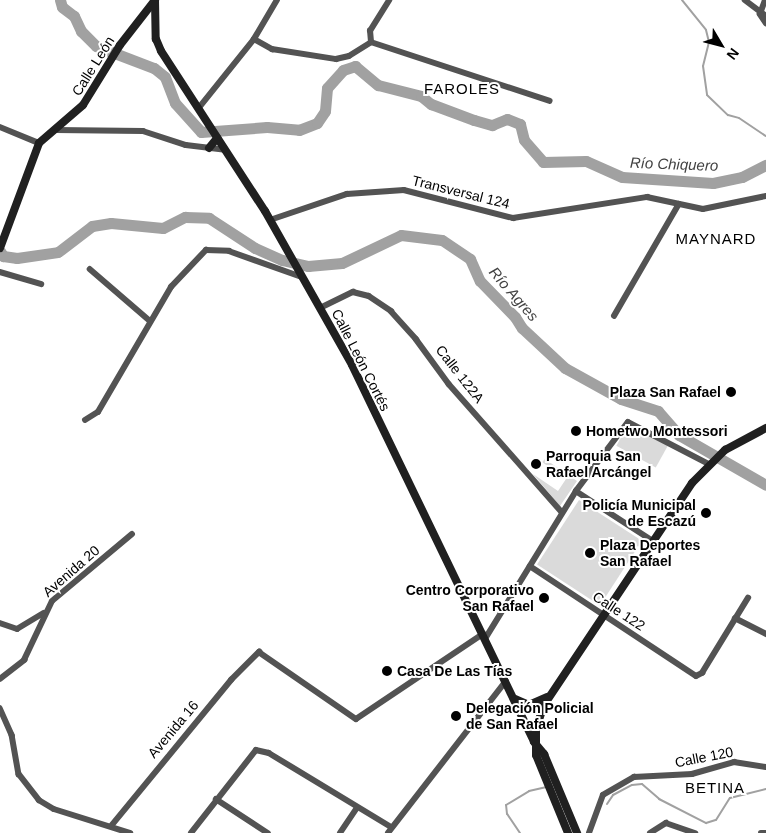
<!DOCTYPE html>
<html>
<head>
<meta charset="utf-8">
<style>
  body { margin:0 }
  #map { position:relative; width:766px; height:833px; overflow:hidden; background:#fff; font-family:Arial,sans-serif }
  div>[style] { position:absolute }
  .green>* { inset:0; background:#dadada; transform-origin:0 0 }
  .stream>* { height:2px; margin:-1px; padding:0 1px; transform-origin:1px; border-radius:1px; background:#a1a1a1 }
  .river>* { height:11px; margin:-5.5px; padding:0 5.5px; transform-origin:5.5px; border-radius:5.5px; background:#a1a1a1 }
  .street>* { height:5.5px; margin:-2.75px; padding:0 2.75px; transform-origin:2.75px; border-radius:2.75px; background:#535353 }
  .secondary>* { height:8px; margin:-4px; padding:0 4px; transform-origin:4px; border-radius:4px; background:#202020 }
  .dots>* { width:14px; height:14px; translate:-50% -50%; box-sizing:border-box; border:2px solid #fff; border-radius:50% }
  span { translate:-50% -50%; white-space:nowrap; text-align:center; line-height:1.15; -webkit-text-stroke:4px #fff; paint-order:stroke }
  .street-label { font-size:14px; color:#000 }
  .poi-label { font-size:14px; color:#000; font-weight:700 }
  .right { translate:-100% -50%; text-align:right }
  .left { translate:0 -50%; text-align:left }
  .neighbourhood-label { font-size:15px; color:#000; letter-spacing:1px }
  .water-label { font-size:15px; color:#424242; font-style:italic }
  .north { position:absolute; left:696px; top:20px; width:50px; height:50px; -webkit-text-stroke:4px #fff; paint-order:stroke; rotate:127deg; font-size:14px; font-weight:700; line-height:20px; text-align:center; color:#000 }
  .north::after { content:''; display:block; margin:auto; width:18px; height:22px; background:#000; clip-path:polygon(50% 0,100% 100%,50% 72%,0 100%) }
</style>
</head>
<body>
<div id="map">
  <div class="green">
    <i style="left:629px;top:423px;width:45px;height:26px;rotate:29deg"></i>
    <i style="clip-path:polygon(545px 459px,577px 481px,560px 506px,533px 474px,558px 491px,566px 479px,542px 462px)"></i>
    <i style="left:579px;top:500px;width:75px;height:77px;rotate:33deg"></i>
  </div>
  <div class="stream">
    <i style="left:682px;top:0;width:38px;rotate:51deg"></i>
    <i style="left:706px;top:30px;width:12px;rotate:76deg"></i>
    <i style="left:709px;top:42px;width:25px;rotate:104deg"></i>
    <i style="left:703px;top:66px;width:29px;rotate:82deg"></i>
    <i style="left:707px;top:95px;width:29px;rotate:44deg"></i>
    <i style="left:728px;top:115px;width:11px;rotate:15deg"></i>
    <i style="left:739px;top:118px;width:32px;rotate:34deg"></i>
    <i style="left:607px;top:804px;width:11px;rotate:-56deg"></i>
    <i style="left:613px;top:795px;width:21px;rotate:-28deg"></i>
    <i style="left:632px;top:785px;width:10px;rotate:-6deg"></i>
    <i style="left:642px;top:784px;width:23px;rotate:41deg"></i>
    <i style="left:659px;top:799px;width:53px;rotate:27.1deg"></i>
    <i style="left:706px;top:823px;width:10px;rotate:-17deg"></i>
    <i style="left:716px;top:820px;width:26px;rotate:-58deg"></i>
    <i style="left:730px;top:798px;width:37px;rotate:-14deg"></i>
    <i style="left:520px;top:833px;width:23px;rotate:-124deg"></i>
    <i style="left:507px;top:814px;width:9px;rotate:-96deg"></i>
    <i style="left:506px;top:805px;width:27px;rotate:-31deg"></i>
    <i style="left:529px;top:791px;width:18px;rotate:-13deg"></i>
  </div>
  <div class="river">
    <i style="left:60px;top:0;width:7px;rotate:74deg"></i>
    <i style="left:62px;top:7px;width:15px;rotate:37deg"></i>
    <i style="left:74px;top:16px;width:17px;rotate:65deg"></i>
    <i style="left:81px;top:31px;width:21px;rotate:45deg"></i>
    <i style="left:96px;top:46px;width:62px;rotate:20.8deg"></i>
    <i style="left:154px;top:68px;width:14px;rotate:39deg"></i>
    <i style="left:165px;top:77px;width:28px;rotate:69deg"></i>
    <i style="left:175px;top:103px;width:39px;rotate:48deg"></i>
    <i style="left:201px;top:132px;width:66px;rotate:-4.3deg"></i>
    <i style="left:267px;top:127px;width:32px;rotate:5deg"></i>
    <i style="left:299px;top:130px;width:19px;rotate:-21deg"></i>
    <i style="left:317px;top:123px;width:14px;rotate:-56deg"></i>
    <i style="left:325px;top:111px;width:23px;rotate:-85deg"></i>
    <i style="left:327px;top:88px;width:24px;rotate:-48deg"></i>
    <i style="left:343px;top:70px;width:13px;rotate:-18deg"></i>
    <i style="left:355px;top:66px;width:30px;rotate:40deg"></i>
    <i style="left:378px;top:85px;width:44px;rotate:14.3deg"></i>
    <i style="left:421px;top:96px;width:13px;rotate:39deg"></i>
    <i style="left:431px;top:104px;width:46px;rotate:20.4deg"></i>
    <i style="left:474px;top:120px;width:19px;rotate:16deg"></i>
    <i style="left:492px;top:125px;width:16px;rotate:-22deg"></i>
    <i style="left:507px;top:119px;width:14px;rotate:21deg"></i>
    <i style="left:520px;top:124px;width:16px;rotate:76deg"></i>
    <i style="left:524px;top:140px;width:29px;rotate:49deg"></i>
    <i style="left:543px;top:162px;width:43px;rotate:-1.3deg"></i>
    <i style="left:586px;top:161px;width:39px;rotate:24deg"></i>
    <i style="left:622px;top:177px;width:91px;rotate:3.8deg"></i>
    <i style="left:713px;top:183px;width:30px;rotate:-12deg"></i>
    <i style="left:742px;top:177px;width:27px;rotate:-27deg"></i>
    <i style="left:0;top:251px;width:6px;rotate:59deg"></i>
    <i style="left:3px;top:256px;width:14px;rotate:8deg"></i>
    <i style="left:17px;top:258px;width:41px;rotate:-8.3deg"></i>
    <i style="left:58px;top:252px;width:43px;rotate:-37.4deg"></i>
    <i style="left:92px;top:226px;width:19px;rotate:-9deg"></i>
    <i style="left:111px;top:223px;width:52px;rotate:5.5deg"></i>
    <i style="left:163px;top:228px;width:25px;rotate:-27deg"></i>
    <i style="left:185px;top:217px;width:24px;rotate:2deg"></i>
    <i style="left:209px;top:218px;width:55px;rotate:33.1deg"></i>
    <i style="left:255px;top:248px;width:30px;rotate:24deg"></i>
    <i style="left:282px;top:260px;width:27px;rotate:13deg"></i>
    <i style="left:308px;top:266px;width:34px;rotate:-5deg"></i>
    <i style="left:342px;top:263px;width:65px;rotate:-25.4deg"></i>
    <i style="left:401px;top:235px;width:41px;rotate:7deg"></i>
    <i style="left:442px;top:240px;width:34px;rotate:34deg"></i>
    <i style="left:470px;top:259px;width:24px;rotate:66deg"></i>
    <i style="left:480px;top:281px;width:50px;rotate:45.8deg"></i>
    <i style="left:515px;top:317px;width:13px;rotate:58deg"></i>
    <i style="left:522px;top:328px;width:59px;rotate:42.9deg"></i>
    <i style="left:565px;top:368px;width:64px;rotate:29deg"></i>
    <i style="left:621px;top:399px;width:39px;rotate:18deg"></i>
    <i style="left:658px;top:411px;width:32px;rotate:49deg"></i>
    <i style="left:679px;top:435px;width:100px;rotate:29.9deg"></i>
  </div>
  <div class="street">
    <i style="left:745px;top:0;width:26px;rotate:37deg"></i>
    <i style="left:760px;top:14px;width:15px;rotate:-70deg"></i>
    <i style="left:760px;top:14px;width:11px;rotate:56deg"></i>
    <i style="left:254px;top:39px;width:21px;rotate:29deg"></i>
    <i style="left:272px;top:49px;width:65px;rotate:8.9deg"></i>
    <i style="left:336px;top:59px;width:13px;rotate:-13deg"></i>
    <i style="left:349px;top:56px;width:26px;rotate:-32deg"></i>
    <i style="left:371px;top:42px;width:188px;rotate:18.2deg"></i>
    <i style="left:371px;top:42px;width:11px;rotate:-95deg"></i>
    <i style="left:370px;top:31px;width:36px;rotate:-58deg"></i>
    <i style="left:198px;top:109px;width:90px;rotate:-51.3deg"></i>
    <i style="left:254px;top:39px;width:45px;rotate:-59.5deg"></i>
    <i style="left:0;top:127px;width:42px;rotate:22.3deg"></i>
    <i style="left:56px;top:130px;width:87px;rotate:0.7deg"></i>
    <i style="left:143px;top:131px;width:45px;rotate:18deg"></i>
    <i style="left:186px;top:145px;width:39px;rotate:7deg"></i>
    <i style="left:270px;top:220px;width:81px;rotate:-18.7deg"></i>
    <i style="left:347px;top:194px;width:57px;rotate:-4deg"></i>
    <i style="left:404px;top:190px;width:113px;rotate:14.4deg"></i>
    <i style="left:513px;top:218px;width:136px;rotate:-8.9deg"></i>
    <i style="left:647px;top:197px;width:57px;rotate:12.1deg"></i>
    <i style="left:703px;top:209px;width:64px;rotate:-11.7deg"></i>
    <i style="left:90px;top:269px;width:78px;rotate:40.8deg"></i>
    <i style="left:0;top:272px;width:43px;rotate:16.3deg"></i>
    <i style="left:320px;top:308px;width:37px;rotate:-26deg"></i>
    <i style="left:353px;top:292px;width:16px;rotate:14deg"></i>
    <i style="left:369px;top:296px;width:27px;rotate:34deg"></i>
    <i style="left:391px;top:311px;width:38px;rotate:48deg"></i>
    <i style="left:416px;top:339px;width:56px;rotate:53.7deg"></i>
    <i style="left:449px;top:384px;width:171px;rotate:48.6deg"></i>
    <i style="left:614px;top:316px;width:129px;rotate:-59.9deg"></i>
    <i style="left:85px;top:420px;width:15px;rotate:-32deg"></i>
    <i style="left:98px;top:412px;width:145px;rotate:-59.7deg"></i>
    <i style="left:171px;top:287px;width:51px;rotate:-46.6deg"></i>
    <i style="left:206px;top:250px;width:23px;rotate:2deg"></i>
    <i style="left:229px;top:251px;width:77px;rotate:19.6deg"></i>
    <i style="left:576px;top:491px;width:92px;rotate:33deg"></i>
    <i style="left:530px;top:566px;width:199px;rotate:33.5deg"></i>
    <i style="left:696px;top:676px;width:7px;rotate:-27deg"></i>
    <i style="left:702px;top:673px;width:88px;rotate:-58.5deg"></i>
    <i style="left:735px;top:618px;width:35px;rotate:27deg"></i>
    <i style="left:0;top:623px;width:18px;rotate:19deg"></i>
    <i style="left:17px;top:629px;width:31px;rotate:-31deg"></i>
    <i style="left:485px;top:639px;width:174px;rotate:-58.4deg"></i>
    <i style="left:576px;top:491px;width:86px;rotate:-53deg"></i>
    <i style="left:628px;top:422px;width:91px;rotate:27.4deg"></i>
    <i style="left:0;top:679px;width:31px;rotate:-38deg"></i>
    <i style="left:24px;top:660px;width:65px;rotate:-64.6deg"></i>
    <i style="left:52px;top:601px;width:104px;rotate:-39.9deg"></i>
    <i style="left:0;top:708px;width:30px;rotate:66deg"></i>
    <i style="left:12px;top:735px;width:40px;rotate:80deg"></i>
    <i style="left:19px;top:774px;width:33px;rotate:52deg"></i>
    <i style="left:39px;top:800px;width:17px;rotate:31deg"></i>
    <i style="left:54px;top:809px;width:80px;rotate:17.5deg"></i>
    <i style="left:216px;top:799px;width:62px;rotate:33.2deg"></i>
    <i style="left:112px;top:825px;width:188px;rotate:-50.6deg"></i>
    <i style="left:231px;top:680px;width:40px;rotate:-45deg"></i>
    <i style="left:259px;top:652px;width:118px;rotate:34.6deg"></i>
    <i style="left:356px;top:719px;width:153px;rotate:-33.8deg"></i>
    <i style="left:191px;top:833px;width:105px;rotate:-51.9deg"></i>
    <i style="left:256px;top:750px;width:13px;rotate:13deg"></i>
    <i style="left:269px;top:753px;width:143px;rotate:31.2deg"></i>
    <i style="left:340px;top:833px;width:30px;rotate:-56deg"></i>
    <i style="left:388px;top:833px;width:192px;rotate:-52.2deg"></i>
    <i style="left:589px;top:833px;width:40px;rotate:-69.8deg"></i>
    <i style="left:603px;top:795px;width:36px;rotate:-30deg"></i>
    <i style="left:634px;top:777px;width:58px;rotate:-3deg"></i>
    <i style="left:692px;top:774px;width:44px;rotate:-15.9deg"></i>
    <i style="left:734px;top:762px;width:32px;rotate:9deg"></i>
    <i style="left:650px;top:833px;width:19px;rotate:-32deg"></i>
    <i style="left:666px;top:823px;width:31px;rotate:19deg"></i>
    <i style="left:761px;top:833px;width:5px"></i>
  </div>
  <div class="secondary">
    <i style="left:155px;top:0;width:39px;rotate:89deg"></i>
    <i style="left:156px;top:39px;width:13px;rotate:67deg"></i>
    <i style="left:161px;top:51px;width:191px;rotate:57deg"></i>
    <i style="left:265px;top:211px;width:177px;rotate:60.5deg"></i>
    <i style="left:352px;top:365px;width:419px;rotate:64.2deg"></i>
    <i style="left:534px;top:742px;width:16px;rotate:50deg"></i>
    <i style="left:544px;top:754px;width:86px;rotate:67.3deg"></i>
    <i style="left:209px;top:148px;width:13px;rotate:-51deg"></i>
    <i style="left:0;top:248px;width:112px;rotate:-69.6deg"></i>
    <i style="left:39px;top:143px;width:58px;rotate:-40.8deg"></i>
    <i style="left:83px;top:105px;width:70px;rotate:-58.3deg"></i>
    <i style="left:120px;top:45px;width:57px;rotate:-52.1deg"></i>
    <i style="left:515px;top:699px;width:15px;rotate:23deg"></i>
    <i style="left:529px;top:705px;width:20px;rotate:-24deg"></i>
    <i style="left:568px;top:833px;width:84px;rotate:-112.3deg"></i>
    <i style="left:536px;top:755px;width:26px;rotate:-90deg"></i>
    <i style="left:536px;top:729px;width:25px;rotate:-72deg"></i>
    <i style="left:544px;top:705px;width:267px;rotate:-56.3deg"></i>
    <i style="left:692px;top:483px;width:47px;rotate:-45deg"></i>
    <i style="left:725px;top:450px;width:47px;rotate:-28.2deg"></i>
  </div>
  <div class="dots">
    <i style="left:731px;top:392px;background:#000"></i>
    <i style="left:576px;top:431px;background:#000"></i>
    <i style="left:536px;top:464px;background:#000"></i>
    <i style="left:706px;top:513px;background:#000"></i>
    <i style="left:590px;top:553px;background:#000"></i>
    <i style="left:544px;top:598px;background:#000"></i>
    <i style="left:387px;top:671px;background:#000"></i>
    <i style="left:456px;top:716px;background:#000"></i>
  </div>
  <div class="street-label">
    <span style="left:93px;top:66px;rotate:-58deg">Calle León</span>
    <span style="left:461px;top:192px;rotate:14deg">Transversal 124</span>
    <span style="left:361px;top:360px;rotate:63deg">Calle León Cortés</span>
    <span style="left:460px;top:374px;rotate:52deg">Calle 122A</span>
    <span style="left:71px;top:571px;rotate:-41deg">Avenida 20</span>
    <span style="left:619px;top:611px;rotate:33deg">Calle 122</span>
    <span style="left:173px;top:729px;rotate:-50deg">Avenida 16</span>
    <span style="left:704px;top:757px;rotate:-11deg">Calle 120</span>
  </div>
  <div class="poi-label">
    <span class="right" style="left:721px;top:392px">Plaza San Rafael</span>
    <span class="left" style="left:586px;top:431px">Hometwo Montessori</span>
    <span class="left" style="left:546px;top:464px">Parroquia San<br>Rafael Arcángel</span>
    <span class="right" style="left:696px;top:513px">Policía Municipal<br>de Escazú</span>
    <span class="left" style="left:600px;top:553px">Plaza Deportes<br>San Rafael</span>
    <span class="right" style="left:534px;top:598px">Centro Corporativo<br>San Rafael</span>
    <span class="left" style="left:397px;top:671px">Casa De Las Tías</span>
    <span class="left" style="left:466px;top:716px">Delegación Policial<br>de San Rafael</span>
  </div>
  <div class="neighbourhood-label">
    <span style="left:462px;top:89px">FAROLES</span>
    <span style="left:716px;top:239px">MAYNARD</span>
    <span style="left:715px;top:788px">BETINA</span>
  </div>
  <div class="water-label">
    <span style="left:674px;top:164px;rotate:2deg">Río Chiquero</span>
    <span style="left:514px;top:294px;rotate:49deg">Río Agres</span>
  </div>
  <div class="north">N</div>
</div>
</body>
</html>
